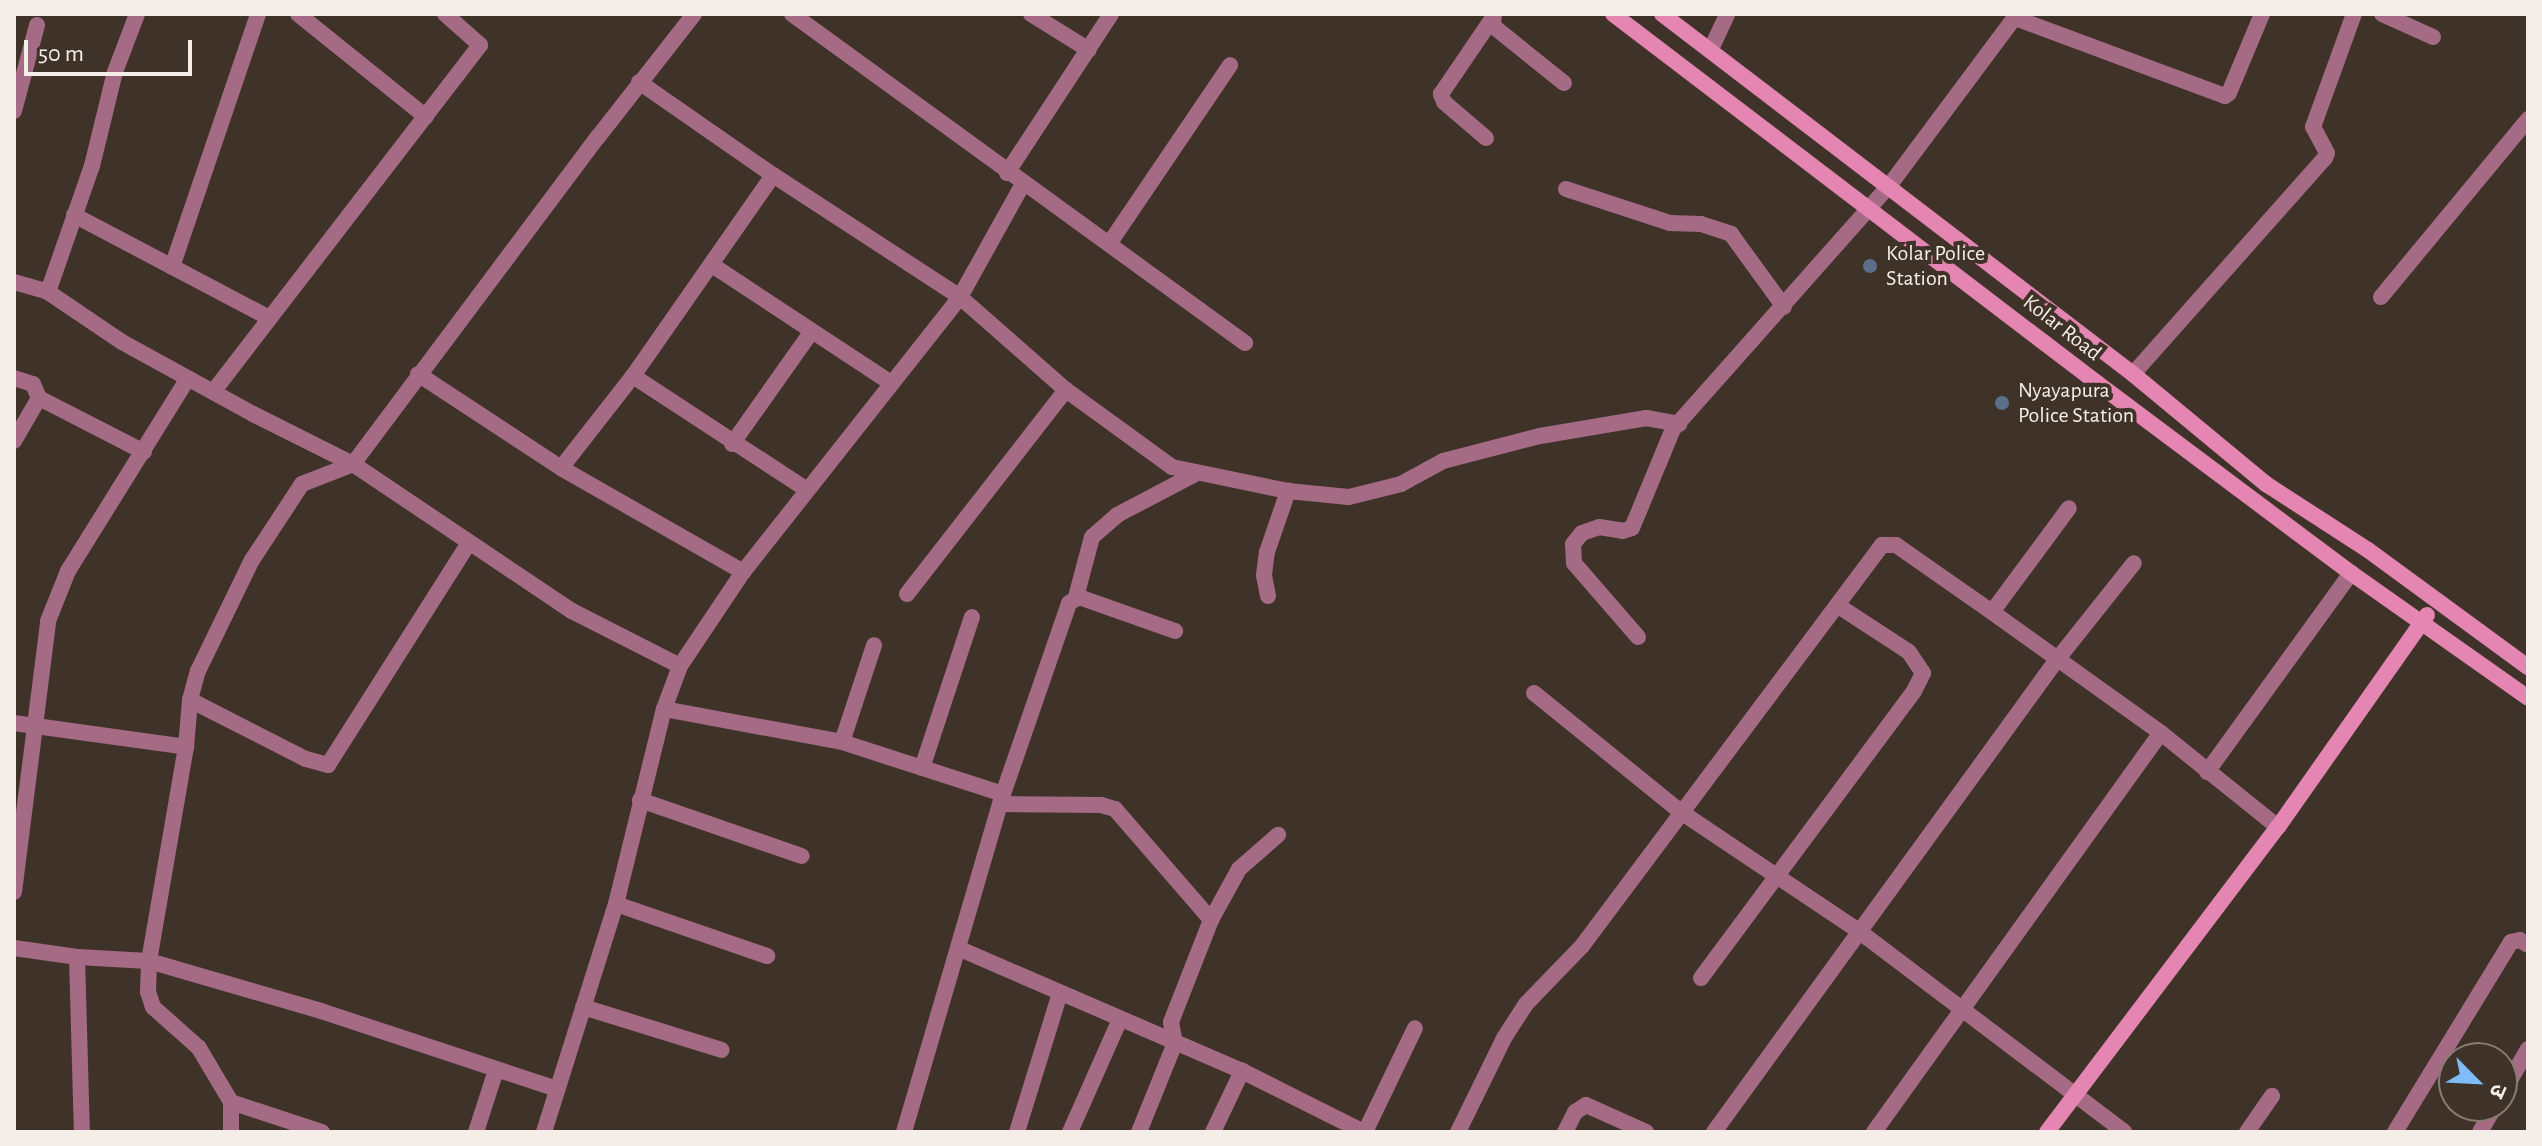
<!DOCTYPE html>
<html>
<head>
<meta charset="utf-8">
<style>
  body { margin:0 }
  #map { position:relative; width:2542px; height:1146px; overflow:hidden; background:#3f3329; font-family:"Alegreya Sans","Noto Sans Devanagari",sans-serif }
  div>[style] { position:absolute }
  .street>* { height:16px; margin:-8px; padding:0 8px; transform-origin:8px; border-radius:8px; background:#a56a84 }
  .secondary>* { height:16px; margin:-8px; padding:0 8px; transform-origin:8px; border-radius:8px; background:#e486b1 }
  .dots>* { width:22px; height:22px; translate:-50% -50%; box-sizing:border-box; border:4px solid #3f3329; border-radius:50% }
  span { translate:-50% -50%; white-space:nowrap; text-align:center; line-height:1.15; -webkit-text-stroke:8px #3f3329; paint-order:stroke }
  .poi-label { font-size:22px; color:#f5ede7 }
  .left { translate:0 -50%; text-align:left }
  .street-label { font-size:22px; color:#f5ede7 }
  .frame { position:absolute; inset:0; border:16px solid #f5ede7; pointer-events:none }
  .north { position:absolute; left:2438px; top:1042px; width:80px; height:80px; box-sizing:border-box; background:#3f3329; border:2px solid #887d75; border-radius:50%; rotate:114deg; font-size:22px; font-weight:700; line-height:32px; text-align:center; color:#f5ede7 }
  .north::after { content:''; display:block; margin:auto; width:28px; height:36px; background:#7ebdf9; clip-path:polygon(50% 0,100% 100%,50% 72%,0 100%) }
  .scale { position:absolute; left:24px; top:40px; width:168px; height:36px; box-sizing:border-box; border:4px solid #f5ede7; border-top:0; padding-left:10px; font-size:24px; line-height:28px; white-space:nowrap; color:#f5ede7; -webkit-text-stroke:6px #3f3329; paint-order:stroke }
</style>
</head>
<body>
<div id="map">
  <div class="street">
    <i style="left:298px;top:14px;width:164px;rotate:38.8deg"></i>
    <i style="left:792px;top:14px;width:560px;rotate:35.99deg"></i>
    <i style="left:1031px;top:14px;width:68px;rotate:31.8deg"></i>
    <i style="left:1494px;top:14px;width:12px;rotate:95deg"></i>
    <i style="left:1493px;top:26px;width:91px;rotate:38.8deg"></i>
    <i style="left:2382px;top:14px;width:56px;rotate:24.3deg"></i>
    <i style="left:2015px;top:18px;width:224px;rotate:20.4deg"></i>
    <i style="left:2225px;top:96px;width:5px;rotate:-37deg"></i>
    <i style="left:2229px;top:93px;width:86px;rotate:-67.3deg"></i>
    <i style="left:1711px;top:49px;width:38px;rotate:-65deg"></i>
    <i style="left:639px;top:82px;width:163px;rotate:34.8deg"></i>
    <i style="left:773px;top:175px;width:223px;rotate:33.1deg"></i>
    <i style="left:960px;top:297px;width:141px;rotate:41.3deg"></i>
    <i style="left:1066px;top:390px;width:131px;rotate:36deg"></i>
    <i style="left:1172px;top:467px;width:118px;rotate:11.7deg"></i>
    <i style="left:1288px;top:491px;width:61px;rotate:5.6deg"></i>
    <i style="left:1349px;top:497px;width:54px;rotate:-14deg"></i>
    <i style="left:1401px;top:484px;width:48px;rotate:-28.7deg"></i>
    <i style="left:1443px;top:461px;width:100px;rotate:-14.5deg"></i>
    <i style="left:1540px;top:436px;width:108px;rotate:-9.6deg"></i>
    <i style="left:1646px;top:418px;width:34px;rotate:10deg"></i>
    <i style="left:14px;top:111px;width:89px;rotate:-75deg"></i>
    <i style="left:1486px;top:138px;width:55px;rotate:-139.4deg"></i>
    <i style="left:1444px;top:102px;width:9px;rotate:-111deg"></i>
    <i style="left:1441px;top:94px;width:91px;rotate:-55.8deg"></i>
    <i style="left:1007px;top:173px;width:190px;rotate:-56.8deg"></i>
    <i style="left:1566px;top:189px;width:109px;rotate:18.1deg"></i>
    <i style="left:1670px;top:223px;width:31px;rotate:2deg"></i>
    <i style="left:1701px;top:224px;width:32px;rotate:18deg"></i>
    <i style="left:1731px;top:234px;width:90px;rotate:54deg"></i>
    <i style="left:74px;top:215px;width:221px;rotate:27.8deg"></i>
    <i style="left:1109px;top:244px;width:216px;rotate:-55.9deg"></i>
    <i style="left:712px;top:265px;width:214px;rotate:33.4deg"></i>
    <i style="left:172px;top:267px;width:267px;rotate:-71.2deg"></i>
    <i style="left:14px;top:282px;width:35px;rotate:16deg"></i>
    <i style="left:48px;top:292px;width:89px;rotate:34deg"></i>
    <i style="left:122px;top:342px;width:149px;rotate:28.8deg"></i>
    <i style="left:253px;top:414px;width:112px;rotate:26.6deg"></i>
    <i style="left:353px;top:464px;width:264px;rotate:33.9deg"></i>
    <i style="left:572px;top:611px;width:121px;rotate:27deg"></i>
    <i style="left:48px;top:292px;width:133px;rotate:-70.8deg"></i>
    <i style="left:92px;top:166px;width:97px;rotate:-76.3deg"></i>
    <i style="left:115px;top:72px;width:62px;rotate:-69.2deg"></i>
    <i style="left:2381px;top:297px;width:231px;rotate:-50.4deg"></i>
    <i style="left:418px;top:374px;width:171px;rotate:33.3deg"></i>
    <i style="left:561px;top:468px;width:210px;rotate:29.7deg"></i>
    <i style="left:2133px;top:374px;width:289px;rotate:-48.4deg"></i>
    <i style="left:2325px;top:158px;width:5px;rotate:-68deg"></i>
    <i style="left:2327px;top:153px;width:30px;rotate:-118deg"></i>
    <i style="left:2313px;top:127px;width:120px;rotate:-70.1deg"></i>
    <i style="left:633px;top:376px;width:208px;rotate:33.2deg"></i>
    <i style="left:14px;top:378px;width:20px;rotate:18deg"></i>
    <i style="left:33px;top:384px;width:15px;rotate:67deg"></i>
    <i style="left:39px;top:398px;width:118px;rotate:27.2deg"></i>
    <i style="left:213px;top:392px;width:438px;rotate:-52.4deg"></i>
    <i style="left:480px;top:45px;width:47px;rotate:-138.5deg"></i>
    <i style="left:14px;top:441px;width:50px;rotate:-59.8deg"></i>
    <i style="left:732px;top:444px;width:138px;rotate:-54.7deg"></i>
    <i style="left:561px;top:468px;width:117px;rotate:-52deg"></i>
    <i style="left:633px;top:376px;width:245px;rotate:-55.1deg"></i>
    <i style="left:907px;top:594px;width:259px;rotate:-52.1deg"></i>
    <i style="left:1268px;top:596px;width:21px;rotate:-101deg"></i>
    <i style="left:1264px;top:575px;width:23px;rotate:-83deg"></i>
    <i style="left:1267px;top:552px;width:65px;rotate:-71deg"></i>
    <i style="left:1076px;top:597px;width:62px;rotate:-75.1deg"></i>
    <i style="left:1092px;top:537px;width:33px;rotate:-41deg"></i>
    <i style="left:1117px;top:515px;width:88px;rotate:-27.7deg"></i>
    <i style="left:1992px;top:612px;width:129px;rotate:-53.5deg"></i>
    <i style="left:1638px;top:637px;width:98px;rotate:-130.9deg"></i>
    <i style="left:1574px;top:563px;width:19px;rotate:-93deg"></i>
    <i style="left:1573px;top:544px;width:14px;rotate:-51deg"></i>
    <i style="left:1582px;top:533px;width:18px;rotate:-19deg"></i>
    <i style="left:1599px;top:527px;width:24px;rotate:9deg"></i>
    <i style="left:1623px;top:531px;width:9px;rotate:-18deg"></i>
    <i style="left:1632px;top:528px;width:107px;rotate:-67.5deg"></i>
    <i style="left:1673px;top:429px;width:325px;rotate:-48.4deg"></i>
    <i style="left:1889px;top:186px;width:214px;rotate:-53.3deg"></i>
    <i style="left:1534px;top:693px;width:189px;rotate:39deg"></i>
    <i style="left:1681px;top:812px;width:216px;rotate:33.8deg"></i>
    <i style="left:1860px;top:932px;width:331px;rotate:37.1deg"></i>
    <i style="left:190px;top:700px;width:130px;rotate:27deg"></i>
    <i style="left:306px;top:759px;width:23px;rotate:15deg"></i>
    <i style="left:328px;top:765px;width:262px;rotate:-57.6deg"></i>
    <i style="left:664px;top:709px;width:181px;rotate:10.5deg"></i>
    <i style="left:842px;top:742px;width:169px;rotate:17.9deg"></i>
    <i style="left:14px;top:723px;width:174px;rotate:7.9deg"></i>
    <i style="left:842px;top:742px;width:102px;rotate:-71.7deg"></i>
    <i style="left:922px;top:768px;width:159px;rotate:-71.7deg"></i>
    <i style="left:2207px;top:772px;width:246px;rotate:-54.1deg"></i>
    <i style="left:640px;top:800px;width:171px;rotate:19.1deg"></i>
    <i style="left:1001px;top:804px;width:100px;rotate:0.6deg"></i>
    <i style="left:1101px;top:805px;width:15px;rotate:16deg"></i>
    <i style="left:1115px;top:809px;width:147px;rotate:49.1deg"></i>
    <i style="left:14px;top:892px;width:273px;rotate:-82.8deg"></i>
    <i style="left:48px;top:621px;width:54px;rotate:-68.2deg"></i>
    <i style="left:68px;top:571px;width:227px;rotate:-58.1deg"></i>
    <i style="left:616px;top:904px;width:160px;rotate:19deg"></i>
    <i style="left:14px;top:948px;width:64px;rotate:8.1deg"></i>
    <i style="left:77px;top:957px;width:72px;rotate:3.2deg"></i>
    <i style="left:149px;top:961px;width:182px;rotate:16.2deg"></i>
    <i style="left:324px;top:1012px;width:245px;rotate:18.3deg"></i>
    <i style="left:960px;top:949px;width:307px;rotate:23.4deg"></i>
    <i style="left:1242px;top:1071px;width:136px;rotate:26.6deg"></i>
    <i style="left:77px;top:957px;width:175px;rotate:88.4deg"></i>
    <i style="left:1701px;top:978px;width:357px;rotate:-53.4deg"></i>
    <i style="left:1914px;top:691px;width:20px;rotate:-63deg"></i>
    <i style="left:1923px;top:673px;width:25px;rotate:-124deg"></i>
    <i style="left:1909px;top:652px;width:86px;rotate:-146.9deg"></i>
    <i style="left:583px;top:1007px;width:145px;rotate:17.2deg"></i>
    <i style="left:2502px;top:1094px;width:52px;rotate:-60deg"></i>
    <i style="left:231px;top:1132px;width:30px;rotate:-90deg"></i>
    <i style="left:322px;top:1132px;width:96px;rotate:-161.8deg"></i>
    <i style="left:231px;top:1102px;width:63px;rotate:-120.7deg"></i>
    <i style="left:199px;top:1048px;width:62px;rotate:-138.3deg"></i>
    <i style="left:153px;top:1007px;width:16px;rotate:-108deg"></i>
    <i style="left:148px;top:992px;width:31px;rotate:-88deg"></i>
    <i style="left:149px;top:961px;width:217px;rotate:-80.2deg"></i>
    <i style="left:186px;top:747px;width:47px;rotate:-85.1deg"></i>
    <i style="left:190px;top:700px;width:30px;rotate:-75deg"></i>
    <i style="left:198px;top:671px;width:123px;rotate:-64.1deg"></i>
    <i style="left:252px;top:560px;width:91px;rotate:-56.7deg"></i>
    <i style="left:302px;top:484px;width:55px;rotate:-21.4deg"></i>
    <i style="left:353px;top:464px;width:409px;rotate:-53.2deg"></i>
    <i style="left:598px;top:137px;width:156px;rotate:-52deg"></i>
    <i style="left:476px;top:1132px;width:65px;rotate:-72.1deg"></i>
    <i style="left:544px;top:1132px;width:239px;rotate:-72.5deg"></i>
    <i style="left:616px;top:904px;width:201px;rotate:-76.2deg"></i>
    <i style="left:664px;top:709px;width:46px;rotate:-69.6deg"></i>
    <i style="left:680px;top:666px;width:113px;rotate:-56.2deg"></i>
    <i style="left:743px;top:572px;width:350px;rotate:-51.7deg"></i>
    <i style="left:960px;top:297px;width:129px;rotate:-60.9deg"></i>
    <i style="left:904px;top:1132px;width:352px;rotate:-73.7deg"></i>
    <i style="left:1003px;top:794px;width:202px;rotate:-70.9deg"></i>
    <i style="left:1069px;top:603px;width:12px;rotate:-31deg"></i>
    <i style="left:1079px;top:597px;width:102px;rotate:19.5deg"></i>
    <i style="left:1017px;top:1132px;width:145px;rotate:-72.8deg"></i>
    <i style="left:1070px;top:1132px;width:124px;rotate:-66.1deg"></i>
    <i style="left:1139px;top:1132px;width:96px;rotate:-68deg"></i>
    <i style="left:1175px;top:1043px;width:21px;rotate:-101deg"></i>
    <i style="left:1171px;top:1022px;width:110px;rotate:-68.6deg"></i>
    <i style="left:1211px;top:920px;width:58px;rotate:-61.2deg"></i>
    <i style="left:1239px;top:869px;width:52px;rotate:-41.1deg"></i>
    <i style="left:1213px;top:1132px;width:68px;rotate:-64.6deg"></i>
    <i style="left:1365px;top:1132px;width:115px;rotate:-64.3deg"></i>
    <i style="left:1458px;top:1132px;width:105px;rotate:-63.9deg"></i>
    <i style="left:1504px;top:1038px;width:40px;rotate:-57.1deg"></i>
    <i style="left:1526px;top:1004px;width:81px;rotate:-46deg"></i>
    <i style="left:1582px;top:946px;width:501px;rotate:-53.2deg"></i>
    <i style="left:1882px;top:545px;width:14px"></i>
    <i style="left:1896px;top:545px;width:117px;rotate:34.9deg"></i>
    <i style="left:1992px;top:612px;width:208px;rotate:35.6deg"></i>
    <i style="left:2161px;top:733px;width:150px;rotate:38.8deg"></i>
    <i style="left:1565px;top:1132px;width:22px;rotate:-63deg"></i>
    <i style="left:1575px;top:1112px;width:13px;rotate:-32deg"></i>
    <i style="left:1586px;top:1105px;width:66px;rotate:24.2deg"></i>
    <i style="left:1714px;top:1132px;width:582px;rotate:-54.02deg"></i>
    <i style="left:2056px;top:661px;width:125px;rotate:-51.5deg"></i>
    <i style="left:1874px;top:1132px;width:491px;rotate:-54.3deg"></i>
    <i style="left:2247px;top:1132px;width:44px;rotate:-55.2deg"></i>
    <i style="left:2395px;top:1132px;width:223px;rotate:-58.6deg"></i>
    <i style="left:2511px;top:942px;width:9px;rotate:-13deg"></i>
    <i style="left:2520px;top:940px;width:9px;rotate:32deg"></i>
    <i style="left:2480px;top:1132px;width:30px;rotate:-60deg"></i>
  </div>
  <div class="secondary">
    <i style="left:1613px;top:14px;width:609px;rotate:37.32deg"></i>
    <i style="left:2097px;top:383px;width:317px;rotate:36.8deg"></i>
    <i style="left:2351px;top:573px;width:217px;rotate:35.2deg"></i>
    <i style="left:1662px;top:14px;width:593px;rotate:37.39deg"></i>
    <i style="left:2133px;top:374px;width:173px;rotate:39.6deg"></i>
    <i style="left:2266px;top:484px;width:121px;rotate:32.9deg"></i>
    <i style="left:2368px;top:550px;width:198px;rotate:36.2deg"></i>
    <i style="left:2047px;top:1132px;width:383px;rotate:-52.9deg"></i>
    <i style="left:2278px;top:827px;width:259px;rotate:-54.9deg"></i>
  </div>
  <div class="dots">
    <i style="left:1870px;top:266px;background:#5c6f8a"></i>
    <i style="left:2002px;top:403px;background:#5c6f8a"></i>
  </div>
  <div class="poi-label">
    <span class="left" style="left:1886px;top:266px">Kolar Police<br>Station</span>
    <span class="left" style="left:2018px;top:403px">Nyayapura<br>Police Station</span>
  </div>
  <div class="street-label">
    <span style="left:2062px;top:328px;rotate:38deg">Kolar Road</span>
  </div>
  <div class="frame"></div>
  <div class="north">उ</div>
  <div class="scale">50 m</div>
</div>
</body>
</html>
